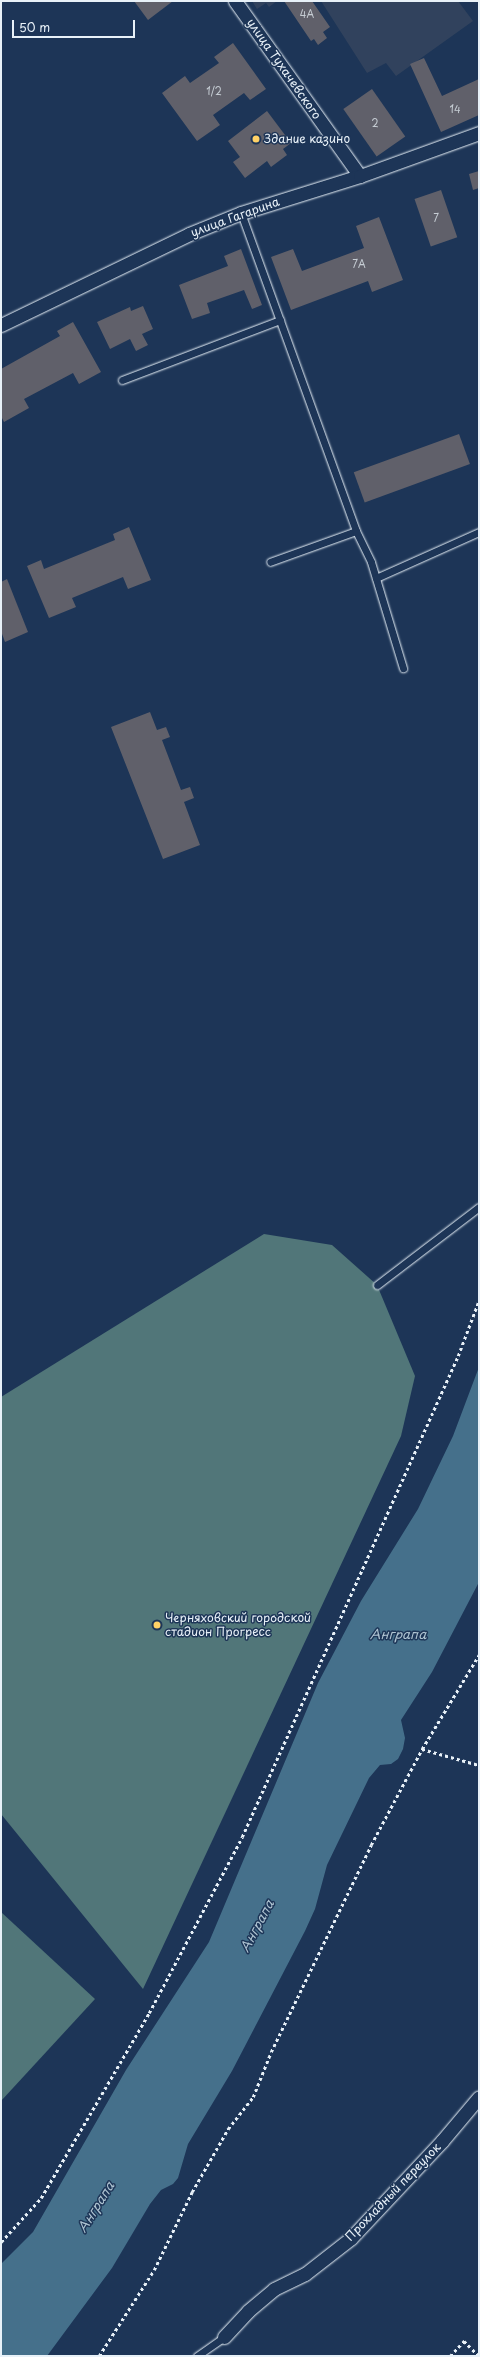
<!DOCTYPE html>
<html>
<head>
<meta charset="utf-8">
<style>
  body { margin:0 }
  #map { position:relative; width:480px; height:2357px; overflow:hidden; background:#1d3557; font-family:"Playpen Sans",sans-serif }
  div>[style] { position:absolute }
  .built>* { inset:0; background:#31425d }
  .green>* { inset:0; background:#517679 }
  .water>* { inset:0; background:#45708b }
  .building>* { inset:0; background:#60606a; transform-origin:0 0 }
  .path>* { height:2.5px; margin-top:-1.25px; transform-origin:0; background:repeating-linear-gradient(90deg,#e8f1f8 0 3px,transparent 0 6px) }
  .roads { filter:drop-shadow(0 0 1px #e8f1f8) drop-shadow(0 0 1px #e8f1f8) }
  .lane>* { height:7px; margin:-3.5px; padding:0 3.5px; transform-origin:3.5px; border-radius:3.5px; background:#1d3557 }
  .street>* { height:13px; margin:-6.5px; padding:0 6.5px; transform-origin:6.5px; border-radius:6.5px; background:#1d3557 }
  .dots>* { width:11px; height:11px; translate:-50% -50%; box-sizing:border-box; border:2px solid #1d3557; border-radius:50% }
  span { translate:-50% -50%; white-space:nowrap; text-align:center; line-height:1.15; -webkit-text-stroke:3px #1d3557; paint-order:stroke }
  .number-label { font-size:10px; color:#c6cdd4 }
  .number-label span { -webkit-text-stroke-width:0 }
  .street-label { font-size:12px; color:#e8f1f8 }
  .poi-label { font-size:12px; color:#e8f1f8 }
  .left { translate:0 -50%; text-align:left }
  .water-label { font-size:13px; color:#afc4d2; font-style:italic }
  .frame { position:absolute; inset:0; border:2px solid #e8f1f8; pointer-events:none }
  .scale { position:absolute; left:12px; top:20px; width:123px; height:18px; box-sizing:border-box; border:2px solid #e8f1f8; border-top:0; padding-left:5px; font-size:12px; line-height:14px; white-space:nowrap; color:#e8f1f8; -webkit-text-stroke:3px #1d3557; paint-order:stroke }
</style>
</head>
<body>
<div id="map">
  <div class="built">
    <i style="clip-path:polygon(252px 1px,277px 1px,269px 7px,266px 3px,257px 9px)"></i>
    <i style="clip-path:polygon(321px 1px,458px 1px,473px 21px,396px 76px,386px 63px,367px 73px)"></i>
  </div>
  <div class="green">
    <i style="clip-path:polygon(264px 1234px,332px 1245px,377px 1285px,415px 1376px,401px 1436px,143px 1989px,1px 1814px,1px 1397px)"></i>
    <i style="clip-path:polygon(1px 1912px,95px 1999px,1px 2101px)"></i>
  </div>
  <div class="water">
    <i style="clip-path:polygon(479px 1367px,479px 1582px,432px 1672px,401px 1720px,405px 1738px,403px 1749px,398px 1759px,391px 1764px,380px 1765px,369px 1778px,327px 1865px,315px 1909px,305px 1931px,232px 2071px,188px 2144px,178px 2178px,173px 2184px,161px 2190px,150px 2204px,112px 2268px,47px 2356px,1px 2356px,1px 2264px,33px 2232px,126px 2070px,209px 1942px,318px 1683px,361px 1601px,418px 1509px,453px 1436px)"></i>
  </div>
  <div class="building">
    <i style="clip-path:polygon(134px 1px,173px 1px,148px 20px)"></i>
    <i style="clip-path:polygon(284px 1px,312px 1px,330px 27px,323px 32px,327px 38px,318px 45px,314px 39px,311px 41px)"></i>
    <i style="clip-path:polygon(233px 43px,266px 89px,250px 100px,244px 93px,213px 115px,220px 125px,197px 141px,162px 93px,185px 76px,190px 83px,219px 63px,214px 57px)"></i>
    <i style="clip-path:polygon(424px 58px,442px 96px,479px 79px,479px 115px,441px 132px,410px 64px)"></i>
    <i style="left:372px;top:89px;width:58px;height:35px;rotate:55deg"></i>
    <i style="clip-path:polygon(267px 111px,291px 143px,283px 149px,287px 155px,271px 167px,267px 161px,245px 178px,233px 162px,240px 157px,228px 141px)"></i>
    <i style="clip-path:polygon(479px 171px,479px 188px,473px 190px,469px 174px)"></i>
    <i style="left:441px;top:190px;width:50px;height:28px;rotate:71deg"></i>
    <i style="clip-path:polygon(379px 217px,403px 280px,372px 292px,368px 281px,291px 310px,271px 257px,293px 249px,302px 271px,364px 248px,356px 226px)"></i>
    <i style="clip-path:polygon(241px 249px,262px 305px,252px 309px,244px 290px,207px 303px,210px 313px,192px 319px,179px 285px,228px 266px,224px 256px)"></i>
    <i style="clip-path:polygon(143px 306px,153px 329px,142px 334px,148px 345px,136px 351px,130px 339px,110px 349px,97px 322px,130px 307px,131px 311px)"></i>
    <i style="clip-path:polygon(73px 322px,101px 372px,79px 384px,73px 373px,24px 399px,29px 408px,4px 422px,1px 416px,1px 369px,60px 336px,57px 331px)"></i>
    <i style="left:459px;top:434px;width:32px;height:112px;rotate:70deg"></i>
    <i style="clip-path:polygon(129px 527px,151px 580px,128px 589px,123px 577px,72px 598px,76px 607px,49px 618px,27px 566px,41px 560px,44px 569px,115px 540px,113px 534px)"></i>
    <i style="clip-path:polygon(7px 579px,28px 632px,5px 642px,1px 631px,1px 582px)"></i>
    <i style="clip-path:polygon(150px 712px,157px 730px,166px 727px,170px 737px,162px 740px,181px 790px,190px 787px,194px 798px,184px 802px,200px 845px,163px 859px,111px 727px)"></i>
  </div>
  <div class="path">
    <i style="left:422px;top:1749px;width:59px;rotate:15.7deg"></i>
    <i style="left:1px;top:2242px;width:59px;rotate:-47.7deg"></i>
    <i style="left:41px;top:2198px;width:214px;rotate:-59.7deg"></i>
    <i style="left:149px;top:2013px;width:199px;rotate:-62.1deg"></i>
    <i style="left:242px;top:1837px;width:527px;rotate:-65.82deg"></i>
    <i style="left:458px;top:1356px;width:60px;rotate:-69.4deg"></i>
    <i style="left:99px;top:2356px;width:102px;rotate:-57.4deg"></i>
    <i style="left:154px;top:2270px;width:87px;rotate:-64deg"></i>
    <i style="left:192px;top:2192px;width:73px;rotate:-60.3deg"></i>
    <i style="left:228px;top:2129px;width:41px;rotate:-52deg"></i>
    <i style="left:253px;top:2097px;width:48px;rotate:-68.2deg"></i>
    <i style="left:271px;top:2052px;width:230px;rotate:-64.2deg"></i>
    <i style="left:371px;top:1845px;width:109px;rotate:-62deg"></i>
    <i style="left:422px;top:1749px;width:110px;rotate:-58.8deg"></i>
    <i style="left:450px;top:2356px;width:21px;rotate:-47deg"></i>
    <i style="left:464px;top:2341px;width:21px;rotate:45deg"></i>
  </div>
  <div class="roads">
    <div class="lane">
      <i style="left:241px;top:213px;width:338px;rotate:70.1deg"></i>
      <i style="left:356px;top:531px;width:91px;rotate:160.2deg"></i>
      <i style="left:122px;top:380px;width:169px;rotate:-20.8deg"></i>
      <i style="left:356px;top:531px;width:34px;rotate:64deg"></i>
      <i style="left:371px;top:562px;width:111px;rotate:73.2deg"></i>
      <i style="left:376px;top:578px;width:113px;rotate:-24.1deg"></i>
      <i style="left:377px;top:1285px;width:128px;rotate:-37.4deg"></i>
      <i style="left:197px;top:2356px;width:33px;rotate:-35deg"></i>
    </div>
    <div class="street">
      <i style="left:235px;top:1px;width:215px;rotate:54.5deg"></i>
      <i style="left:1px;top:325px;width:209px;rotate:-25.8deg"></i>
      <i style="left:189px;top:234px;width:56px;rotate:-22deg"></i>
      <i style="left:241px;top:213px;width:125px;rotate:-17.3deg"></i>
      <i style="left:360px;top:176px;width:127px;rotate:-19.9deg"></i>
      <i style="left:224px;top:2337px;width:35px;rotate:-47deg"></i>
      <i style="left:248px;top:2311px;width:34px;rotate:-40deg"></i>
      <i style="left:274px;top:2289px;width:34px;rotate:-26deg"></i>
      <i style="left:305px;top:2274px;width:58px;rotate:-38deg"></i>
      <i style="left:351px;top:2238px;width:133px;rotate:-46.8deg"></i>
      <i style="left:442px;top:2141px;width:57px;rotate:-49.9deg"></i>
    </div>
  </div>
  <div class="dots">
    <i style="left:256px;top:139px;background:#ffd166"></i>
    <i style="left:157px;top:1625px;background:#ffd166"></i>
  </div>
  <div class="number-label">
    <span style="left:307px;top:14px">4А</span>
    <span style="left:214px;top:91px">1/2</span>
    <span style="left:455px;top:109px">14</span>
    <span style="left:375px;top:123px">2</span>
    <span style="left:436px;top:218px">7</span>
    <span style="left:359px;top:264px">7А</span>
  </div>
  <div class="street-label">
    <span style="left:284px;top:69px;rotate:55deg">улица Тухачевского</span>
    <span style="left:235px;top:217px;rotate:-20deg">улица Гагарина</span>
    <span style="left:393px;top:2192px;rotate:-46deg">Прохладный переулок</span>
  </div>
  <div class="poi-label">
    <span class="left" style="left:264px;top:139px">Здание казино</span>
    <span class="left" style="left:165px;top:1625px">Черняховский городской<br>стадион Прогресс</span>
  </div>
  <div class="water-label">
    <span style="left:398px;top:1634px">Анграпа</span>
    <span style="left:257px;top:1926px;rotate:-62deg">Анграпа</span>
    <span style="left:96px;top:2207px;rotate:-58deg">Анграпа</span>
  </div>
  <div class="frame"></div>
  <div class="scale">50 m</div>
</div>
</body>
</html>
